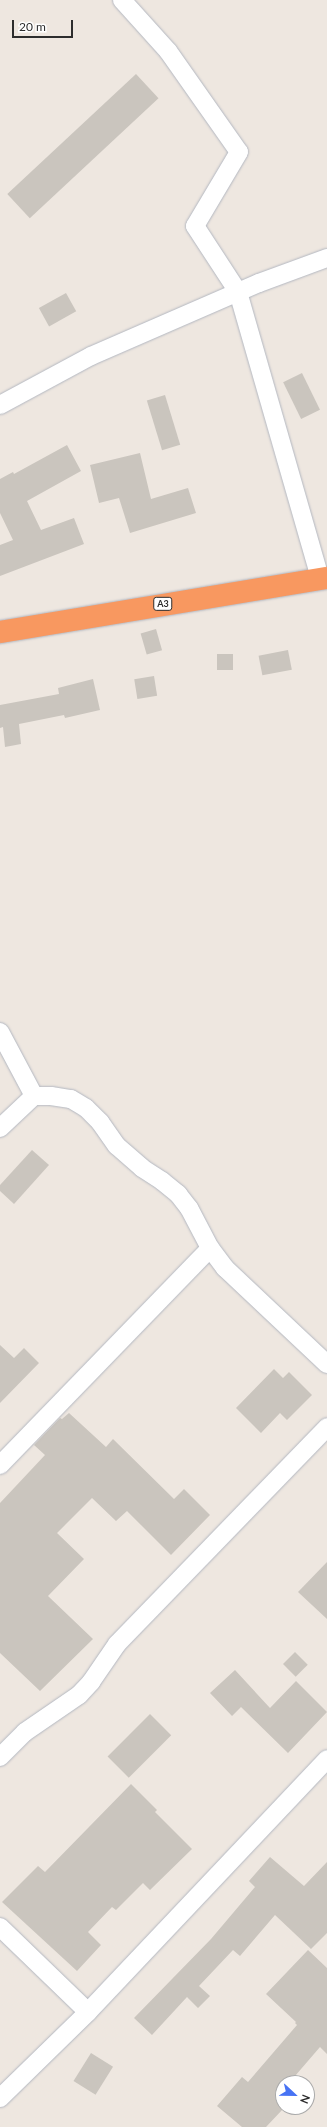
<!DOCTYPE html>
<html>
<head>
<meta charset="utf-8">
<style>
  body { margin:0 }
  #map { position:relative; width:327px; height:2127px; overflow:hidden; background:#eee7e0; font-family:Lato,sans-serif }
  div>[style] { position:absolute }
  .building>* { inset:0; background:#cac5be; transform-origin:0 0 }
  .roads { filter:drop-shadow(0 0 1px #b3b7c0) drop-shadow(0 0 1px #b3b7c0) }
  .street>* { height:18px; margin:-9px; padding:0 9px; transform-origin:9px; border-radius:9px; background:#fff }
  .highway>* { height:22px; margin:-11px; padding:0 11px; transform-origin:11px; border-radius:11px; background:#f89860 }
  span { translate:-50% -50%; white-space:nowrap; text-align:center; line-height:1.15; -webkit-text-stroke:3px #fff; paint-order:stroke }
  .shield-label span { padding:1px 3px; background:#fff; border:1px solid; border-radius:3px; -webkit-text-stroke-width:0 }
  .shield-label { font-size:9px; color:#2d2d2d; font-weight:700 }
  .north { position:absolute; left:275px; top:2075px; width:40px; height:40px; box-sizing:border-box; background:#fff; border:1px solid #ababab; border-radius:50%; rotate:112deg; font-size:11px; font-weight:700; line-height:16px; text-align:center; color:#2d2d2d }
  .north::after { content:''; display:block; margin:auto; width:14px; height:18px; background:#4773f4; clip-path:polygon(50% 0,100% 100%,50% 72%,0 100%) }
  .scale { position:absolute; left:12px; top:20px; width:61px; height:18px; box-sizing:border-box; border:2px solid #2d2d2d; border-top:0; padding-left:5px; font-size:12px; line-height:14px; white-space:nowrap; color:#2d2d2d; -webkit-text-stroke:3px #fff; paint-order:stroke }
</style>
</head>
<body>
<div id="map">
  <div class="building">
    <i style="left:136px;top:74px;width:33px;height:176px;rotate:47deg"></i>
    <i style="left:66px;top:293px;width:21px;height:31px;rotate:61deg"></i>
    <i style="left:302px;top:373px;width:41px;height:21px;rotate:64deg"></i>
    <i style="left:165px;top:395px;width:52px;height:19px;rotate:73deg"></i>
    <i style="clip-path:polygon(67px 445px,81px 471px,27px 501px,41px 530px,74px 518px,84px 544px,0 576px,0 545px,13px 540px,0 513px,0 479px,13px 472px,14px 474px)"></i>
    <i style="clip-path:polygon(140px 453px,151px 499px,188px 488px,196px 513px,130px 533px,119px 498px,99px 503px,90px 465px)"></i>
    <i style="left:156px;top:629px;width:22px;height:16px;rotate:74deg"></i>
    <i style="left:288px;top:650px;width:20px;height:30px;rotate:79deg"></i>
    <i style="left:217px;top:654px;width:16px;height:16px"></i>
    <i style="left:154px;top:676px;width:20px;height:20px;rotate:81deg"></i>
    <i style="clip-path:polygon(93px 679px,100px 710px,65px 718px,64px 715px,19px 724px,21px 744px,5px 747px,3px 727px,0 728px,0 705px,59px 694px,58px 688px)"></i>
    <i style="clip-path:polygon(32px 1150px,49px 1165px,14px 1204px,0 1191px,0 1185px)"></i>
    <i style="clip-path:polygon(0 1345px,14px 1358px,24px 1348px,39px 1363px,0 1403px)"></i>
    <i style="clip-path:polygon(274px 1369px,283px 1378px,289px 1372px,312px 1395px,287px 1420px,280px 1413px,261px 1433px,236px 1408px)"></i>
    <i style="clip-path:polygon(69px 1413px,106px 1447px,113px 1439px,174px 1499px,184px 1489px,210px 1515px,171px 1555px,127px 1511px,116px 1521px,92px 1498px,57px 1533px,84px 1559px,48px 1596px,93px 1639px,40px 1691px,0 1653px,0 1503px,45px 1455px,34px 1445px,60px 1418px,62px 1419px)"></i>
    <i style="clip-path:polygon(327px 1562px,327px 1619px,298px 1592px)"></i>
    <i style="left:295px;top:1652px;width:18px;height:17px;rotate:45deg"></i>
    <i style="clip-path:polygon(235px 1670px,270px 1708px,296px 1681px,327px 1712px,288px 1753px,241px 1707px,232px 1716px,210px 1693px)"></i>
    <i style="left:150px;top:1714px;width:30px;height:60px;rotate:45deg"></i>
    <i style="clip-path:polygon(131px 1784px,157px 1810px,155px 1812px,192px 1849px,150px 1890px,143px 1883px,116px 1910px,112px 1907px,88px 1932px,101px 1945px,77px 1971px,2px 1902px,38px 1866px,45px 1872px)"></i>
    <i style="clip-path:polygon(270px 1857px,304px 1886px,327px 1862px,327px 1933px,311px 1949px,275px 1915px,240px 1956px,233px 1950px,199px 1986px,210px 1996px,198px 2008px,187px 1997px,152px 2035px,134px 2018px,211px 1939px,255px 1887px,249px 1881px)"></i>
    <i style="clip-path:polygon(308px 1950px,327px 1968px,327px 2054px,320px 2047px,289px 2083px,283px 2083px,283px 2109px,266px 2127px,242px 2127px,217px 2106px,242px 2077px,248px 2082px,297px 2025px,295px 2023px,296px 2022px,266px 1994px)"></i>
    <i style="left:91px;top:2053px;width:26px;height:33px;rotate:32deg"></i>
  </div>
  <div class="roads">
    <div class="street">
      <i style="left:122px;top:0;width:69px;rotate:48deg"></i>
      <i style="left:168px;top:51px;width:123px;rotate:54.9deg"></i>
      <i style="left:239px;top:152px;width:86px;rotate:120.7deg"></i>
      <i style="left:195px;top:226px;width:79px;rotate:56.9deg"></i>
      <i style="left:238px;top:292px;width:298px;rotate:74deg"></i>
      <i style="left:0;top:405px;width:103px;rotate:-28.3deg"></i>
      <i style="left:91px;top:356px;width:183px;rotate:-23.5deg"></i>
      <i style="left:259px;top:283px;width:72px;rotate:-20.2deg"></i>
      <i style="left:0;top:1032px;width:72px;rotate:62deg"></i>
      <i style="left:0;top:1128px;width:47px;rotate:-43.3deg"></i>
      <i style="left:34px;top:1096px;width:17px"></i>
      <i style="left:51px;top:1096px;width:20px;rotate:9deg"></i>
      <i style="left:71px;top:1099px;width:17px;rotate:31deg"></i>
      <i style="left:86px;top:1108px;width:20px;rotate:45deg"></i>
      <i style="left:100px;top:1122px;width:29px;rotate:55deg"></i>
      <i style="left:117px;top:1146px;width:33px;rotate:41deg"></i>
      <i style="left:142px;top:1168px;width:24px;rotate:33deg"></i>
      <i style="left:162px;top:1181px;width:21px;rotate:39deg"></i>
      <i style="left:178px;top:1194px;width:18px;rotate:52deg"></i>
      <i style="left:189px;top:1208px;width:45px;rotate:62.3deg"></i>
      <i style="left:210px;top:1248px;width:25px;rotate:53deg"></i>
      <i style="left:225px;top:1268px;width:140px;rotate:43.3deg"></i>
      <i style="left:0;top:1465px;width:302px;rotate:-45.9deg"></i>
      <i style="left:0;top:1757px;width:35px;rotate:-45deg"></i>
      <i style="left:25px;top:1732px;width:65px;rotate:-34.4deg"></i>
      <i style="left:79px;top:1695px;width:18px;rotate:-47deg"></i>
      <i style="left:91px;top:1682px;width:46px;rotate:-55.6deg"></i>
      <i style="left:117px;top:1644px;width:302px;rotate:-45.9deg"></i>
      <i style="left:0;top:1927px;width:122px;rotate:44deg"></i>
      <i style="left:0;top:2098px;width:123px;rotate:-44.3deg"></i>
      <i style="left:88px;top:2012px;width:348px;rotate:-46.6deg"></i>
    </div>
    <div class="highway">
      <i style="left:0;top:632px;width:331px;rotate:-9.4deg"></i>
    </div>
  </div>
  <div class="shield-label">
    <span style="left:163px;top:604px">A3</span>
  </div>
  <div class="north">N</div>
  <div class="scale">20 m</div>
</div>
</body>
</html>
